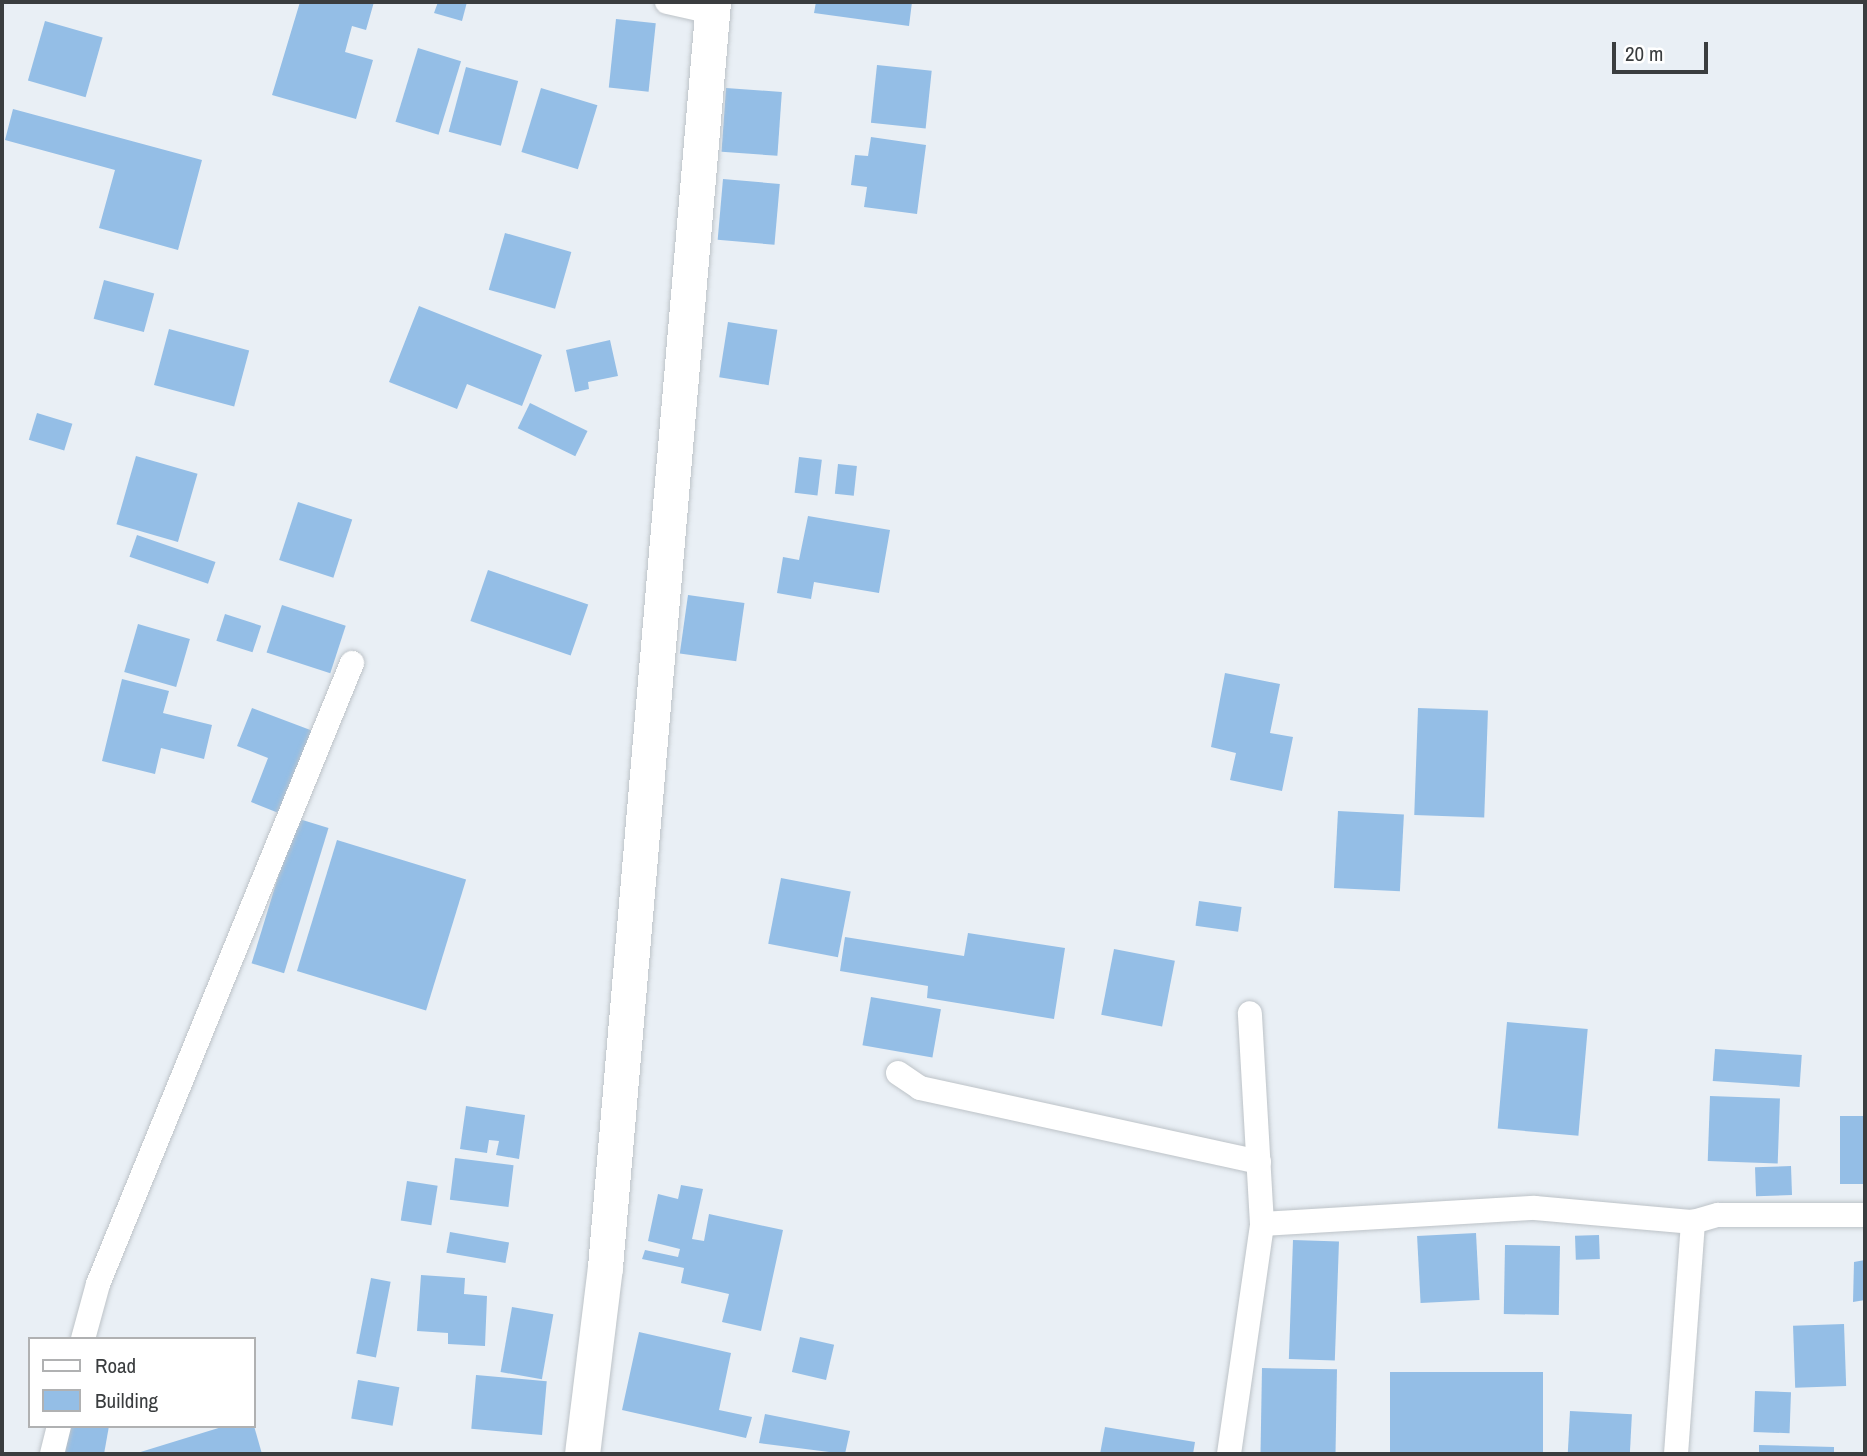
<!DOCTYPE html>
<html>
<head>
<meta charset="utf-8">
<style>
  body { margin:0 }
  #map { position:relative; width:1867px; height:1456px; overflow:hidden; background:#e9eff5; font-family:"Archivo Narrow",sans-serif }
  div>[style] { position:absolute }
  .building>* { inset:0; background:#94bee6; transform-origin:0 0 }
  .roads { filter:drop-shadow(0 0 2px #bdc3c8) drop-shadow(0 0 2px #bdc3c8) }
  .street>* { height:24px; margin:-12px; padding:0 12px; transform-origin:12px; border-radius:12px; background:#fff }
  .secondary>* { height:35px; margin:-17.5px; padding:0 17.5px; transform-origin:17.5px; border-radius:17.5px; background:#fff }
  span { translate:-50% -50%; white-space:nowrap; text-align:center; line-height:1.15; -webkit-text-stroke:6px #fff; paint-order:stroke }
  .frame { position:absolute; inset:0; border:4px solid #3a3d3f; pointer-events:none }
  .legend { position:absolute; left:28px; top:1337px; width:228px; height:91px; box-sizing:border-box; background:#fff; border:2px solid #b0b1b2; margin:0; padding:9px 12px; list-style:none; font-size:21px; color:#3a3d3f }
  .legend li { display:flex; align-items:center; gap:14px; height:35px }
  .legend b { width:35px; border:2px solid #b0b1b2 }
  .scale { position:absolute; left:1612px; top:42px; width:96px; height:32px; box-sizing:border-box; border:4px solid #3a3d3f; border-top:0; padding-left:9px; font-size:21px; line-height:24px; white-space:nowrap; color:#3a3d3f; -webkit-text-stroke:5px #fff; paint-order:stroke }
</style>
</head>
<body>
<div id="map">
  <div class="building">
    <i style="clip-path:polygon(300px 2px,374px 2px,366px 30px,352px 26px,345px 52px,373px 60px,356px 119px,272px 95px)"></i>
    <i style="clip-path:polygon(438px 2px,467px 2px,462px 21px,434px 13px)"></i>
    <i style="clip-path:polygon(816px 2px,912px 2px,909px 26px,814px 13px)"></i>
    <i style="left:616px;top:19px;width:40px;height:69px;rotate:6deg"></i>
    <i style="left:45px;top:21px;width:60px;height:62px;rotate:16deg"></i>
    <i style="left:418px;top:48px;width:45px;height:77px;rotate:17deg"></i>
    <i style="left:877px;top:65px;width:55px;height:58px;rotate:6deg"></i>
    <i style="left:466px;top:67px;width:54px;height:67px;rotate:15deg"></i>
    <i style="left:541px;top:88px;width:59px;height:67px;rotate:17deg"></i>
    <i style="left:726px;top:88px;width:56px;height:64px;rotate:4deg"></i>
    <i style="clip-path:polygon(13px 109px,202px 160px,178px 250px,99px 228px,115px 170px,5px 140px)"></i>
    <i style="clip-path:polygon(871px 137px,926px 145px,917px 214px,864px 207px,867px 187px,851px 185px,855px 155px,868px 156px)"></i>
    <i style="left:723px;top:179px;width:57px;height:61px;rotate:5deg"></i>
    <i style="left:505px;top:233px;width:69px;height:59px;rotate:16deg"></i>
    <i style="left:104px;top:280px;width:52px;height:40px;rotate:15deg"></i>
    <i style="clip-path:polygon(419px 306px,542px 355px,522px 406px,467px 384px,457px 409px,389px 382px)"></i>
    <i style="left:728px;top:322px;width:50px;height:56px;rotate:9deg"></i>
    <i style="left:169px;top:329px;width:83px;height:58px;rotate:15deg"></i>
    <i style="clip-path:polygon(610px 340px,618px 376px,588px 382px,589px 389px,575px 392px,566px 350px)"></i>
    <i style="left:530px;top:403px;width:64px;height:28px;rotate:26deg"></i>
    <i style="left:37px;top:413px;width:37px;height:28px;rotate:17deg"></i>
    <i style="left:136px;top:456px;width:64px;height:71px;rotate:16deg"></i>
    <i style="left:799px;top:457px;width:23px;height:36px;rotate:7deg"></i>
    <i style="left:838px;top:464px;width:19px;height:30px;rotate:6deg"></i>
    <i style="left:298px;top:502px;width:57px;height:61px;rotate:18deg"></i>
    <i style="clip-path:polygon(808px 516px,890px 530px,879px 593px,814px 582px,811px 599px,777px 593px,783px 557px,799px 560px)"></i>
    <i style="left:137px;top:535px;width:83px;height:23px;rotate:19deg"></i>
    <i style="left:488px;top:570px;width:106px;height:54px;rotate:19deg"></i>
    <i style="left:688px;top:595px;width:57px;height:59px;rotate:8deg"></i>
    <i style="left:282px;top:605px;width:67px;height:50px;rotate:18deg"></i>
    <i style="left:225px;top:614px;width:38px;height:28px;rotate:18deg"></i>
    <i style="left:138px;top:624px;width:54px;height:50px;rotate:16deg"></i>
    <i style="clip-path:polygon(1225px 673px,1280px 684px,1270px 733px,1293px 737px,1282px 791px,1230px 780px,1236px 753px,1211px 747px)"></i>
    <i style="clip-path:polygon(122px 679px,169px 691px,163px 713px,212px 725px,204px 759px,161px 748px,155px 774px,102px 761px)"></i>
    <i style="clip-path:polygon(252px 708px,313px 731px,281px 814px,251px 802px,268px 758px,237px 746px)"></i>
    <i style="left:1418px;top:708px;width:70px;height:107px;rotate:2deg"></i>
    <i style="left:1338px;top:811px;width:66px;height:77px;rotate:3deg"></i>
    <i style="left:296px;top:818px;width:34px;height:152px;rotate:17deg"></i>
    <i style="left:337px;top:840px;width:135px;height:137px;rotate:17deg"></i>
    <i style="left:781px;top:878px;width:71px;height:67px;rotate:11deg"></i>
    <i style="left:1199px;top:901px;width:43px;height:25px;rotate:8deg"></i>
    <i style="clip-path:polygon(968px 933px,1065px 948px,1054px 1019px,927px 998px,928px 986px,840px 971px,845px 937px,964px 956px)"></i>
    <i style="left:1114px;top:949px;width:62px;height:67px;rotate:11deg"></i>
    <i style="left:871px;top:997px;width:71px;height:49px;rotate:10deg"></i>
    <i style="left:1507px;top:1022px;width:81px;height:107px;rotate:5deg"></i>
    <i style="left:1715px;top:1049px;width:87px;height:32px;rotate:4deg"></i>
    <i style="left:1710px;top:1096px;width:70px;height:65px;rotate:2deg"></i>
    <i style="clip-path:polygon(466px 1106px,525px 1115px,519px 1159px,496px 1155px,499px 1141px,489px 1140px,487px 1153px,460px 1149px)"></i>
    <i style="left:1840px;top:1116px;width:25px;height:68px"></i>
    <i style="left:455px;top:1158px;width:59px;height:42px;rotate:7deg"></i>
    <i style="left:1791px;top:1166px;width:29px;height:36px;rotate:88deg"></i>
    <i style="left:407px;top:1181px;width:31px;height:40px;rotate:9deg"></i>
    <i style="clip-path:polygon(681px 1185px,703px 1189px,692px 1239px,704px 1241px,709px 1214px,783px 1230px,761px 1331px,722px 1322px,729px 1294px,681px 1283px,684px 1268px,642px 1259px,645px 1250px,678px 1257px,680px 1249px,648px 1241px,658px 1194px,678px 1199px)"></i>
    <i style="left:450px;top:1232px;width:60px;height:21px;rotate:10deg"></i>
    <i style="left:1476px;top:1233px;width:67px;height:59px;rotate:87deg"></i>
    <i style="left:1599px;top:1235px;width:24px;height:24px;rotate:88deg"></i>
    <i style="left:1293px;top:1240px;width:46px;height:119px;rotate:2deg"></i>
    <i style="left:1505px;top:1245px;width:55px;height:69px;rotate:1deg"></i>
    <i style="clip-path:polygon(1865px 1260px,1865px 1300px,1853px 1302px,1854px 1262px)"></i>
    <i style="clip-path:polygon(421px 1275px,465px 1278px,464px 1294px,487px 1296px,485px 1346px,448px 1344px,448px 1333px,417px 1331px)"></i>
    <i style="left:371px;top:1278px;width:20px;height:77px;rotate:11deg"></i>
    <i style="left:512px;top:1307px;width:42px;height:66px;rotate:10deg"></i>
    <i style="left:1844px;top:1324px;width:62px;height:51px;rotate:88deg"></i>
    <i style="clip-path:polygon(639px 1332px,731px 1353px,719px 1410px,752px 1417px,746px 1438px,622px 1410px)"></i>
    <i style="left:800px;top:1337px;width:35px;height:36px;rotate:13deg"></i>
    <i style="left:1262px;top:1368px;width:75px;height:86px;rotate:1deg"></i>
    <i style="left:1390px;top:1372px;width:153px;height:82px"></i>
    <i style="left:476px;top:1375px;width:71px;height:54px;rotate:5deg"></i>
    <i style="left:358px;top:1380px;width:42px;height:39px;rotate:10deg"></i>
    <i style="left:1755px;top:1391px;width:36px;height:41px;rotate:2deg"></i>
    <i style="left:1570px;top:1411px;width:62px;height:43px;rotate:3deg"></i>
    <i style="clip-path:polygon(765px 1414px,850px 1431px,845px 1454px,759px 1443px)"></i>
    <i style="clip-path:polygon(70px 1426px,109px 1426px,104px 1454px,65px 1454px)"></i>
    <i style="clip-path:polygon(225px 1426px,254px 1426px,262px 1454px,134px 1454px)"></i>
    <i style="clip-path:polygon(1105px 1427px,1195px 1442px,1193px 1454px,1100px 1454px)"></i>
    <i style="clip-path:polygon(1759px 1445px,1834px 1447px,1834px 1454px,1759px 1454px)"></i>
  </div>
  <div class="roads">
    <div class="street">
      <i style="left:667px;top:2px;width:46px;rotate:12.5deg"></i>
      <i style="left:898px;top:1073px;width:27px;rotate:34deg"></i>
      <i style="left:920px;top:1088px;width:347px;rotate:12.3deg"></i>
      <i style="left:1262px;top:1224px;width:273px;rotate:-3.4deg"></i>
      <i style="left:1535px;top:1208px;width:159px;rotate:5.1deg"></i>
      <i style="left:1693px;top:1222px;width:26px;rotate:-16deg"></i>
      <i style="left:1718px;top:1215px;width:147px"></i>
      <i style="left:83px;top:1339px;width:57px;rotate:-74.7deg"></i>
      <i style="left:98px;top:1284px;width:671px;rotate:-67.75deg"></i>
      <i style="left:52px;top:1454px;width:29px;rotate:-76deg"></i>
      <i style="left:1229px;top:1454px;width:232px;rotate:-81.8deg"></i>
      <i style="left:1262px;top:1224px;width:211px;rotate:-93.3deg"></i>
      <i style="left:1676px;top:1454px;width:233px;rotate:-85.8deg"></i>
    </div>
    <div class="secondary">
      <i style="left:582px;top:1454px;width:188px;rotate:-83deg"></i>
      <i style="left:605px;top:1267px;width:1270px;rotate:-85.12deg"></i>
    </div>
  </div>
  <div class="frame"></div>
  <ul class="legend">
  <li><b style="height:9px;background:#fff"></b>Road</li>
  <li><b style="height:19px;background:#94bee6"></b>Building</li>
  </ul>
  <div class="scale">20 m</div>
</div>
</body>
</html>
